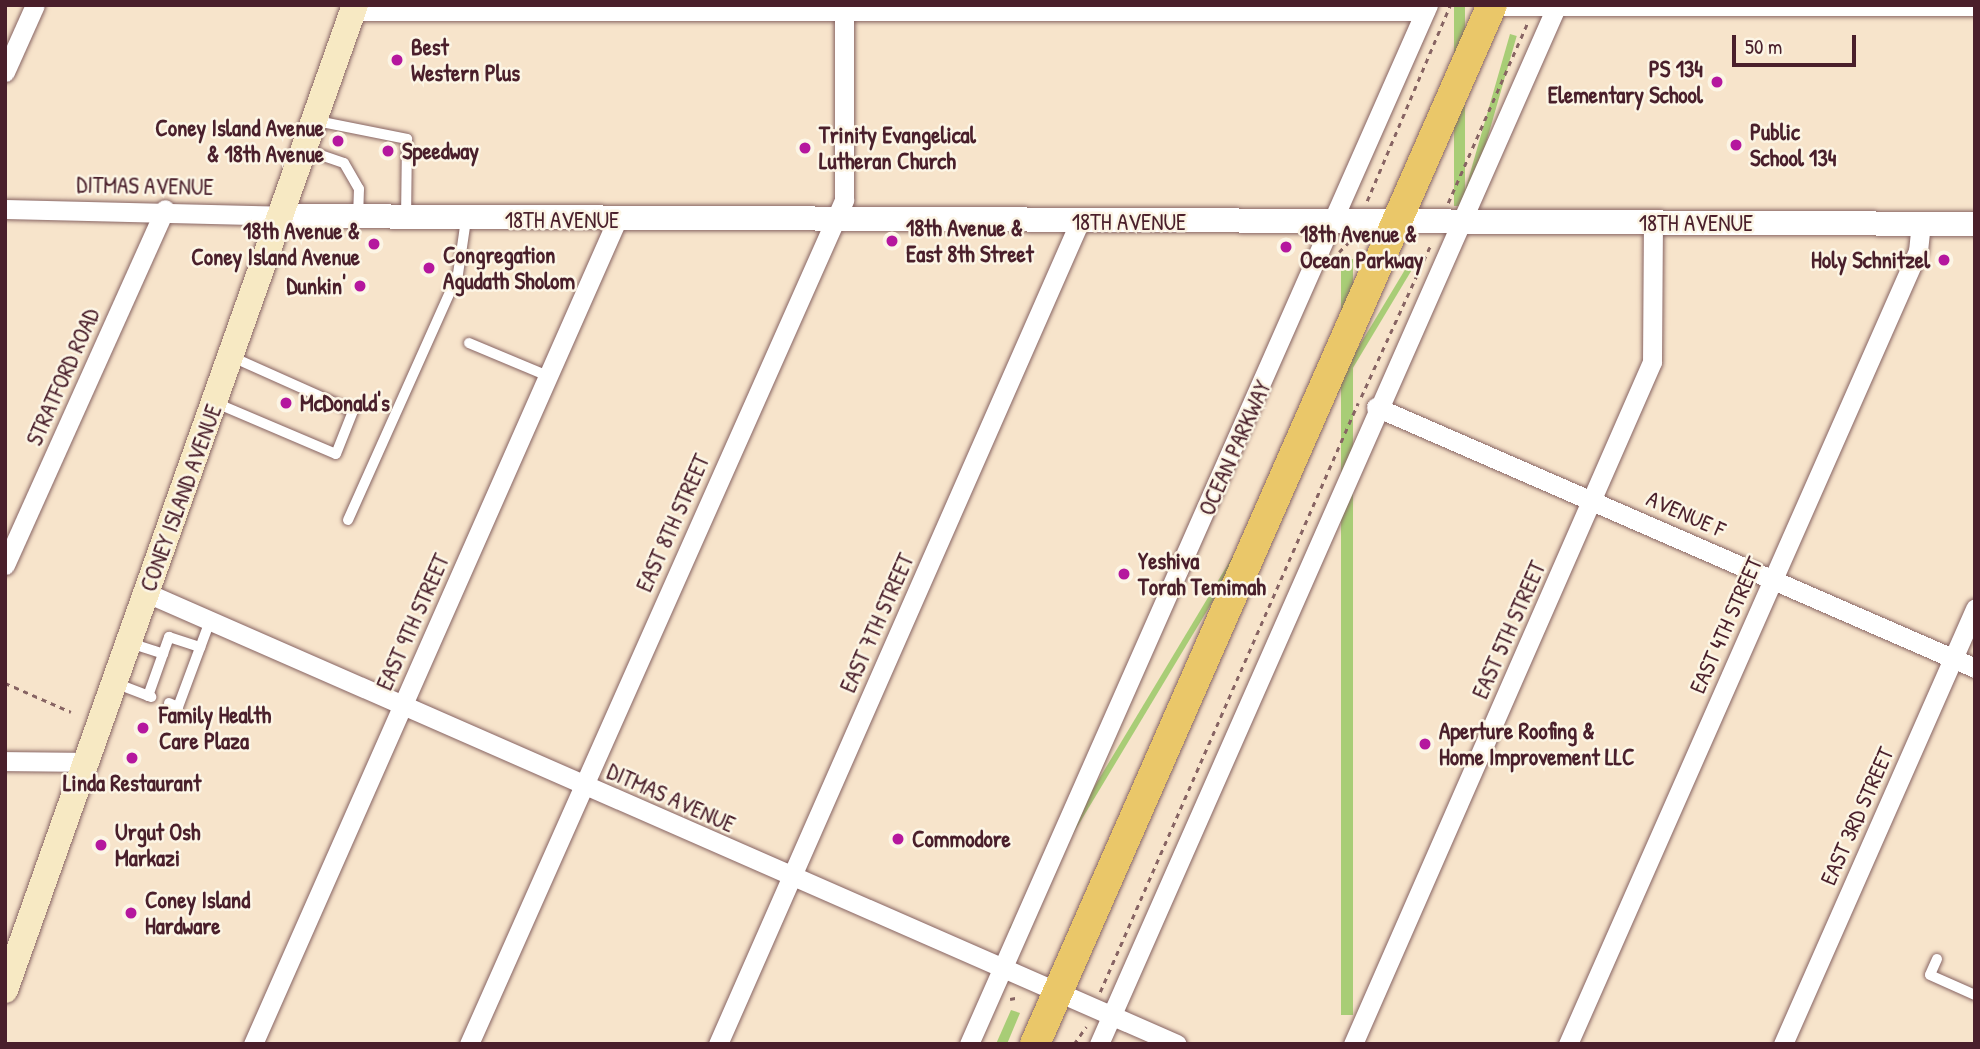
<!DOCTYPE html>
<html>
<head>
<meta charset="utf-8">
<style>
  body { margin:0 }
  #map { position:relative; width:1980px; height:1049px; overflow:hidden; background:#f7e4cb; font-family:"Patrick Hand",sans-serif }
  div>[style] { position:absolute }
  .green>* { inset:0; background:#a8cd76; transform-origin:0 0 }
  .path>* { height:2.5px; margin-top:-1.25px; transform-origin:0; background:repeating-linear-gradient(90deg,#876463 0 5px,transparent 0 10px) }
  .roads { filter:drop-shadow(0 0 2px #876463) drop-shadow(0 0 2px #876463) }
  .service>* { height:10px; margin:-5px; padding:0 5px; transform-origin:5px; border-radius:5px; background:#fff }
  .minor>* { height:19px; margin:-9.5px; padding:0 9.5px; transform-origin:9.5px; border-radius:9.5px; background:#fff }
  .tertiary>* { height:24px; margin:-12px; padding:0 12px; transform-origin:12px; border-radius:12px; background:#fff }
  .secondary>* { height:26px; margin:-13px; padding:0 13px; transform-origin:13px; border-radius:13px; background:#f7e9c3 }
  .primary>* { height:30px; margin:-15px; padding:0 15px; transform-origin:15px; border-radius:15px; background:#eac769 }
  .dots>* { width:19px; height:19px; translate:-50% -50%; box-sizing:border-box; border:4px solid #fcf5e5; border-radius:50% }
  span { translate:-50% -50%; white-space:nowrap; text-align:center; line-height:1.15; -webkit-text-stroke:5px #fcf5e5; paint-order:stroke }
  .poi-label { font-size:23px; color:#4a1f2b; font-weight:700 }
  .left { translate:0 -50%; text-align:left }
  .right { translate:-100% -50%; text-align:right }
  .street-label { font-size:23px; color:#4a1f2b }
  .frame { position:absolute; inset:0; border:7px solid #4a1f2b; pointer-events:none }
  .scale { position:absolute; left:1732px; top:35px; width:124px; height:32px; box-sizing:border-box; border:4px solid #4a1f2b; border-top:0; padding-left:9px; font-size:21px; line-height:24px; white-space:nowrap; color:#4a1f2b; -webkit-text-stroke:5px #fcf5e5; paint-order:stroke }
</style>
</head>
<body>
<div id="map">
  <div class="green">
    <i style="left:1454px;top:5px;width:11px;height:201px"></i>
    <i style="left:1510px;top:34px;width:7px;height:173px;rotate:16deg"></i>
    <i style="left:1412px;top:258px;width:6px;height:782px;rotate:31deg"></i>
    <i style="left:1341px;top:259px;width:12px;height:756px"></i>
    <i style="clip-path:polygon(1011px 1010px,1020px 1013px,1007px 1044px,996px 1044px)"></i>
  </div>
  <div class="path">
    <i style="left:1367px;top:201px;width:213px;rotate:-67deg"></i>
    <i style="left:1448px;top:203px;width:196px;rotate:-66.2deg"></i>
    <i style="left:1339px;top:252px;width:14px;rotate:-45deg"></i>
    <i style="left:1361px;top:397px;width:168px;rotate:-65.4deg"></i>
    <i style="left:5px;top:683px;width:72px;rotate:23.7deg"></i>
    <i style="left:1100px;top:992px;width:643px;rotate:-66.35deg"></i>
    <i style="left:1010px;top:999px;width:10px;rotate:-11deg"></i>
    <i style="left:1074px;top:1044px;width:21px;rotate:-55deg"></i>
  </div>
  <div class="roads">
    <div class="service">
      <i style="left:317px;top:121px;width:92px;rotate:11.3deg"></i>
      <i style="left:407px;top:139px;width:77px;rotate:90.7deg"></i>
      <i style="left:306px;top:150px;width:40px;rotate:18.9deg"></i>
      <i style="left:344px;top:163px;width:30px;rotate:60deg"></i>
      <i style="left:359px;top:189px;width:28px;rotate:92deg"></i>
      <i style="left:469px;top:343px;width:86px;rotate:22.7deg"></i>
      <i style="left:216px;top:403px;width:130px;rotate:23deg"></i>
      <i style="left:336px;top:454px;width:46px;rotate:-68.4deg"></i>
      <i style="left:353px;top:411px;width:133px;rotate:-155.9deg"></i>
      <i style="left:348px;top:520px;width:269px;rotate:-65.9deg"></i>
      <i style="left:458px;top:274px;width:55px;rotate:-81.6deg"></i>
      <i style="left:130px;top:643px;width:35px;rotate:18deg"></i>
      <i style="left:115px;top:683px;width:39px;rotate:21deg"></i>
      <i style="left:148px;top:696px;width:63px;rotate:-70.4deg"></i>
      <i style="left:169px;top:637px;width:33px;rotate:18deg"></i>
      <i style="left:169px;top:703px;width:10px;rotate:24deg"></i>
      <i style="left:178px;top:707px;width:92px;rotate:-69.6deg"></i>
      <i style="left:1937px;top:959px;width:17px;rotate:114deg"></i>
      <i style="left:1930px;top:975px;width:49px;rotate:24deg"></i>
    </div>
    <div class="minor">
      <i style="left:1491px;top:6px;width:484px"></i>
      <i style="left:353px;top:11px;width:1072px"></i>
      <i style="left:5px;top:72px;width:73px;rotate:-65.9deg"></i>
      <i style="left:5px;top:209px;width:278px;rotate:1.4deg"></i>
      <i style="left:1376px;top:407px;width:653px;rotate:23.54deg"></i>
      <i style="left:5px;top:565px;width:390px;rotate:-65.8deg"></i>
      <i style="left:147px;top:593px;width:1124px;rotate:23.65deg"></i>
      <i style="left:5px;top:761px;width:82px;rotate:0.7deg"></i>
      <i style="left:253px;top:1044px;width:901px;rotate:-66.17deg"></i>
      <i style="left:469px;top:1044px;width:924px;rotate:-66.04deg"></i>
      <i style="left:844px;top:200px;width:195px;rotate:-90deg"></i>
      <i style="left:718px;top:1044px;width:899px;rotate:-66.26deg"></i>
      <i style="left:969px;top:1044px;width:1136px;rotate:-66.17deg"></i>
      <i style="left:1099px;top:1044px;width:1135px;rotate:-66.21deg"></i>
      <i style="left:1353px;top:1044px;width:745px;rotate:-66.33deg"></i>
      <i style="left:1652px;top:362px;width:139px;rotate:-89.6deg"></i>
      <i style="left:1568px;top:1044px;width:867px;rotate:-66.19deg"></i>
      <i style="left:1918px;top:251px;width:27px;rotate:-84deg"></i>
      <i style="left:1783px;top:1044px;width:476px;rotate:-66.2deg"></i>
    </div>
    <div class="tertiary">
      <i style="left:283px;top:216px;width:1692px;rotate:0.27deg"></i>
    </div>
    <div class="secondary">
      <i style="left:5px;top:990px;width:1045px;rotate:-70.44deg"></i>
    </div>
    <div class="primary">
      <i style="left:1035px;top:1044px;width:1135px;rotate:-66.26deg"></i>
    </div>
  </div>
  <div class="dots">
    <i style="left:397px;top:60px;background:#b5179e"></i>
    <i style="left:1717px;top:82px;background:#b5179e"></i>
    <i style="left:338px;top:141px;background:#b5179e"></i>
    <i style="left:1736px;top:145px;background:#b5179e"></i>
    <i style="left:805px;top:148px;background:#b5179e"></i>
    <i style="left:388px;top:151px;background:#b5179e"></i>
    <i style="left:892px;top:241px;background:#b5179e"></i>
    <i style="left:374px;top:244px;background:#b5179e"></i>
    <i style="left:1286px;top:247px;background:#b5179e"></i>
    <i style="left:1944px;top:260px;background:#b5179e"></i>
    <i style="left:429px;top:268px;background:#b5179e"></i>
    <i style="left:360px;top:286px;background:#b5179e"></i>
    <i style="left:286px;top:403px;background:#b5179e"></i>
    <i style="left:1124px;top:574px;background:#b5179e"></i>
    <i style="left:143px;top:728px;background:#b5179e"></i>
    <i style="left:1425px;top:744px;background:#b5179e"></i>
    <i style="left:132px;top:758px;background:#b5179e"></i>
    <i style="left:898px;top:839px;background:#b5179e"></i>
    <i style="left:101px;top:845px;background:#b5179e"></i>
    <i style="left:131px;top:913px;background:#b5179e"></i>
  </div>
  <div class="poi-label">
    <span class="left" style="left:411px;top:60px">Best<br>Western Plus</span>
    <span class="right" style="left:1703px;top:82px">PS 134<br>Elementary School</span>
    <span class="right" style="left:324px;top:141px">Coney Island Avenue<br>&amp; 18th Avenue</span>
    <span class="left" style="left:1750px;top:145px">Public<br>School 134</span>
    <span class="left" style="left:819px;top:148px">Trinity Evangelical<br>Lutheran Church</span>
    <span class="left" style="left:402px;top:151px">Speedway</span>
    <span class="left" style="left:906px;top:241px">18th Avenue &amp;<br>East 8th Street</span>
    <span class="right" style="left:360px;top:244px">18th Avenue &amp;<br>Coney Island Avenue</span>
    <span class="left" style="left:1300px;top:247px">18th Avenue &amp;<br>Ocean Parkway</span>
    <span class="left" style="left:443px;top:268px">Congregation<br>Agudath Sholom</span>
    <span class="right" style="left:1930px;top:260px">Holy Schnitzel</span>
    <span class="right" style="left:346px;top:286px">Dunkin'</span>
    <span class="left" style="left:300px;top:403px">McDonald's</span>
    <span class="left" style="left:1138px;top:574px">Yeshiva<br>Torah Temimah</span>
    <span class="left" style="left:159px;top:728px">Family Health<br>Care Plaza</span>
    <span class="left" style="left:1439px;top:744px">Aperture Roofing &amp;<br>Home Improvement LLC</span>
    <span style="left:132px;top:783px">Linda Restaurant</span>
    <span class="left" style="left:115px;top:845px">Urgut Osh<br>Markazi</span>
    <span class="left" style="left:912px;top:839px">Commodore</span>
    <span class="left" style="left:145px;top:913px">Coney Island<br>Hardware</span>
  </div>
  <div class="street-label">
    <span style="left:145px;top:186px;rotate:1deg">DITMAS AVENUE</span>
    <span style="left:562px;top:220px">18TH AVENUE</span>
    <span style="left:1129px;top:222px">18TH AVENUE</span>
    <span style="left:1696px;top:223px">18TH AVENUE</span>
    <span style="left:63px;top:377px;rotate:-66deg">STRATFORD ROAD</span>
    <span style="left:1235px;top:448px;rotate:-66deg">OCEAN PARKWAY</span>
    <span style="left:181px;top:498px;rotate:-70deg">CONEY ISLAND AVENUE</span>
    <span style="left:1686px;top:514px;rotate:24deg">AVENUE F</span>
    <span style="left:673px;top:523px;rotate:-66deg">EAST 8TH STREET</span>
    <span style="left:413px;top:622px;rotate:-66deg">EAST 9TH STREET</span>
    <span style="left:877px;top:623px;rotate:-66deg">EAST 7TH STREET</span>
    <span style="left:1726px;top:625px;rotate:-66deg">EAST 4TH STREET</span>
    <span style="left:1509px;top:630px;rotate:-66deg">EAST 5TH STREET</span>
    <span style="left:671px;top:798px;rotate:24deg">DITMAS AVENUE</span>
    <span style="left:1857px;top:816px;rotate:-66deg">EAST 3RD STREET</span>
  </div>
  <div class="frame"></div>
  <div class="scale">50 m</div>
</div>
</body>
</html>
